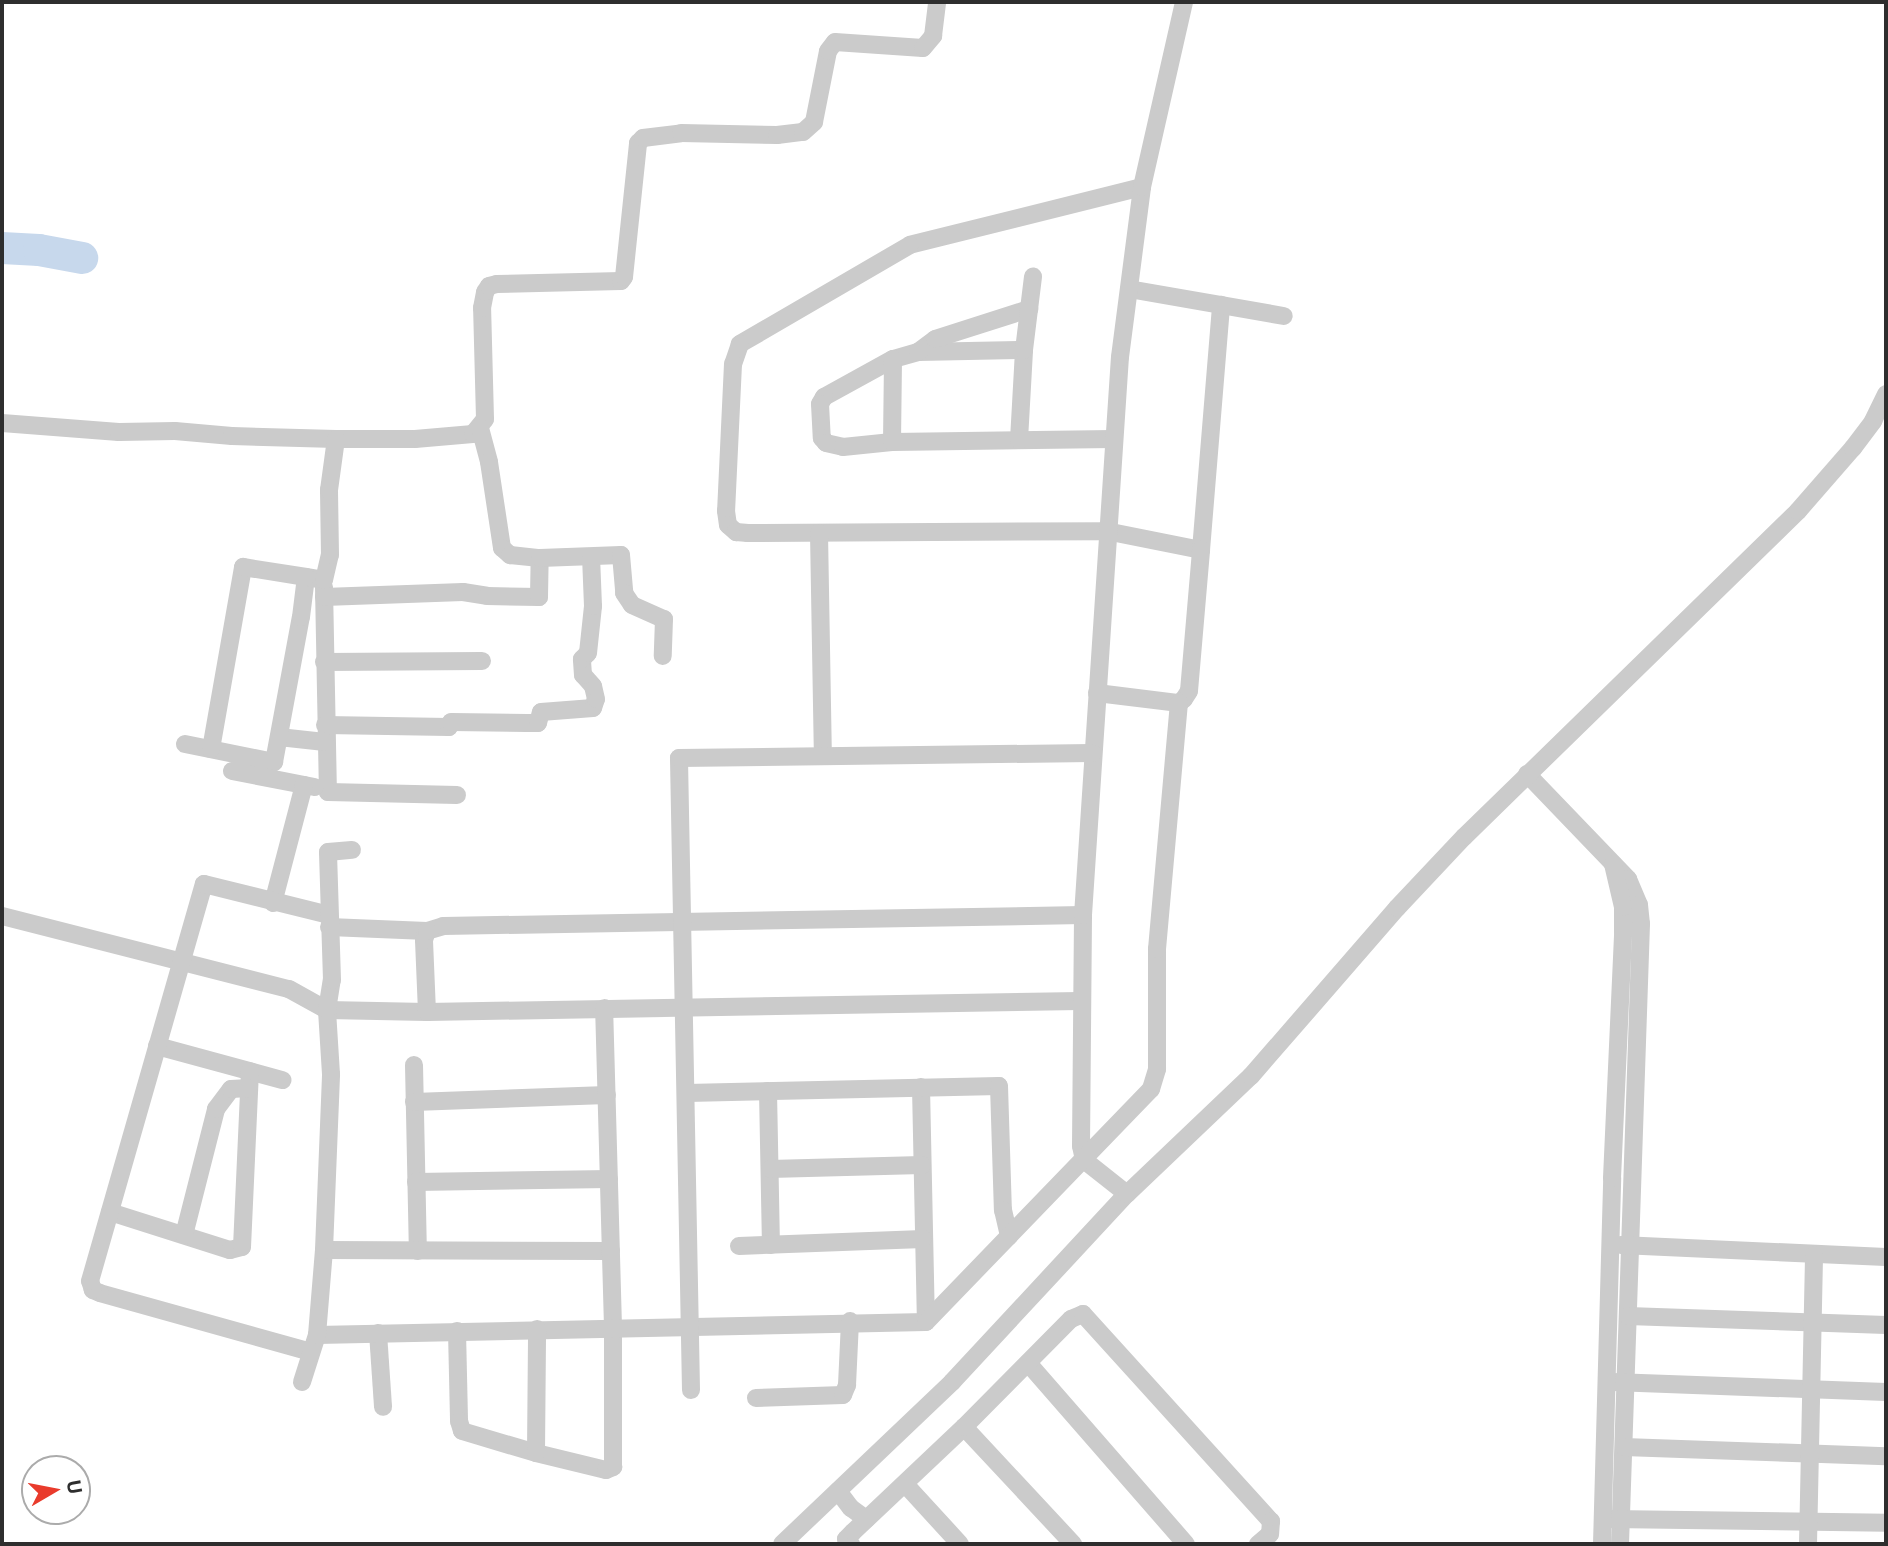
<!DOCTYPE html>
<html>
<head>
<meta charset="utf-8">
<style>
  body { margin:0 }
  #map { position:relative; width:1888px; height:1546px; overflow:hidden; background:#fff; font-family:"Public Sans",sans-serif }
  div>[style] { position:absolute }
  .river>* { height:32px; margin:-16px; padding:0 16px; transform-origin:16px; border-radius:16px; background:#c7d8ec }
  .street>* { height:18px; margin:-9px; padding:0 9px; transform-origin:9px; border-radius:9px; background:#cbcbcb }
  span { translate:-50% -50%; white-space:nowrap; text-align:center; line-height:1.15; -webkit-text-stroke:7px #fff; paint-order:stroke }
  .frame { position:absolute; inset:0; border:4px solid #2e2e2e; pointer-events:none }
  .north { position:absolute; left:21px; top:1455px; width:70px; height:70px; box-sizing:border-box; background:#fff; border:2px solid #ababab; border-radius:50%; rotate:80deg; font-size:19px; font-weight:700; line-height:28px; text-align:center; color:#2e2e2e }
  .north::after { content:''; display:block; margin:auto; width:24px; height:32px; background:#e93b2c; clip-path:polygon(50% 0,100% 100%,50% 72%,0 100%) }
</style>
</head>
<body>
<div id="map">
  <div class="river">
    <i style="left:2px;top:248px;width:37px;rotate:3deg"></i>
    <i style="left:39px;top:250px;width:44px;rotate:10.5deg"></i>
  </div>
  <div class="street">
    <i style="left:1142px;top:187px;width:239px;rotate:166deg"></i>
    <i style="left:910px;top:245px;width:197px;rotate:149.8deg"></i>
    <i style="left:740px;top:344px;width:21px;rotate:109deg"></i>
    <i style="left:733px;top:364px;width:147px;rotate:92.7deg"></i>
    <i style="left:726px;top:511px;width:14px;rotate:82deg"></i>
    <i style="left:728px;top:525px;width:11px;rotate:41deg"></i>
    <i style="left:736px;top:532px;width:12px;rotate:5deg"></i>
    <i style="left:748px;top:533px;width:358px;rotate:-0.3deg"></i>
    <i style="left:1106px;top:531px;width:97px;rotate:11.3deg"></i>
    <i style="left:1201px;top:550px;width:246px;rotate:-85.3deg"></i>
    <i style="left:1129px;top:289px;width:157px;rotate:9.9deg"></i>
    <i style="left:1024px;top:350px;width:106px;rotate:178.9deg"></i>
    <i style="left:918px;top:352px;width:26px;rotate:164deg"></i>
    <i style="left:893px;top:359px;width:79px;rotate:151.2deg"></i>
    <i style="left:824px;top:397px;width:8px;rotate:120deg"></i>
    <i style="left:820px;top:404px;width:34px;rotate:87deg"></i>
    <i style="left:822px;top:438px;width:6px;rotate:51deg"></i>
    <i style="left:826px;top:443px;width:17px;rotate:13deg"></i>
    <i style="left:843px;top:447px;width:49px;rotate:-5.8deg"></i>
    <i style="left:892px;top:442px;width:221px;rotate:-0.8deg"></i>
    <i style="left:918px;top:352px;width:21px;rotate:-37deg"></i>
    <i style="left:935px;top:339px;width:99px;rotate:-17.7deg"></i>
    <i style="left:2px;top:423px;width:117px;rotate:4.4deg"></i>
    <i style="left:119px;top:432px;width:56px;rotate:-1deg"></i>
    <i style="left:175px;top:431px;width:57px;rotate:5deg"></i>
    <i style="left:232px;top:436px;width:104px;rotate:1.7deg"></i>
    <i style="left:336px;top:439px;width:79px"></i>
    <i style="left:415px;top:439px;width:58px;rotate:-4.9deg"></i>
    <i style="left:473px;top:434px;width:19px;rotate:-51deg"></i>
    <i style="left:485px;top:419px;width:111px;rotate:-91.5deg"></i>
    <i style="left:482px;top:308px;width:16px;rotate:-79deg"></i>
    <i style="left:485px;top:292px;width:7px;rotate:-56deg"></i>
    <i style="left:489px;top:286px;width:8px;rotate:-14deg"></i>
    <i style="left:497px;top:284px;width:124px;rotate:-1.4deg"></i>
    <i style="left:621px;top:281px;width:5px;rotate:-53deg"></i>
    <i style="left:624px;top:277px;width:135px;rotate:-84deg"></i>
    <i style="left:638px;top:143px;width:7px;rotate:-45deg"></i>
    <i style="left:643px;top:138px;width:38px;rotate:-7deg"></i>
    <i style="left:681px;top:133px;width:96px;rotate:1.2deg"></i>
    <i style="left:777px;top:135px;width:26px;rotate:-7deg"></i>
    <i style="left:803px;top:132px;width:15px;rotate:-42deg"></i>
    <i style="left:814px;top:122px;width:72px;rotate:-78.8deg"></i>
    <i style="left:828px;top:51px;width:11px;rotate:-52deg"></i>
    <i style="left:835px;top:42px;width:88px;rotate:3.9deg"></i>
    <i style="left:923px;top:48px;width:16px;rotate:-50deg"></i>
    <i style="left:933px;top:36px;width:34px;rotate:-83deg"></i>
    <i style="left:480px;top:428px;width:35px;rotate:75deg"></i>
    <i style="left:489px;top:462px;width:87px;rotate:81.4deg"></i>
    <i style="left:502px;top:548px;width:11px;rotate:41deg"></i>
    <i style="left:510px;top:555px;width:30px;rotate:6deg"></i>
    <i style="left:1019px;top:440px;width:90px;rotate:-86.8deg"></i>
    <i style="left:1024px;top:350px;width:74px;rotate:-83deg"></i>
    <i style="left:892px;top:442px;width:83px;rotate:-89.3deg"></i>
    <i style="left:819px;top:533px;width:223px;rotate:89deg"></i>
    <i style="left:324px;top:587px;width:205px;rotate:88.9deg"></i>
    <i style="left:328px;top:792px;width:129px;rotate:1.3deg"></i>
    <i style="left:324px;top:597px;width:139px;rotate:-2.1deg"></i>
    <i style="left:463px;top:592px;width:24px;rotate:9deg"></i>
    <i style="left:487px;top:596px;width:52px;rotate:1.1deg"></i>
    <i style="left:539px;top:597px;width:39px;rotate:-89deg"></i>
    <i style="left:540px;top:558px;width:81px;rotate:-2.1deg"></i>
    <i style="left:621px;top:555px;width:38px;rotate:85deg"></i>
    <i style="left:624px;top:593px;width:14px;rotate:56deg"></i>
    <i style="left:632px;top:605px;width:35px;rotate:24deg"></i>
    <i style="left:664px;top:619px;width:37px;rotate:92deg"></i>
    <i style="left:324px;top:662px;width:158px;rotate:-0.4deg"></i>
    <i style="left:1097px;top:693px;width:83px;rotate:7deg"></i>
    <i style="left:1179px;top:703px;width:6px;rotate:-39deg"></i>
    <i style="left:1184px;top:699px;width:9px;rotate:-58deg"></i>
    <i style="left:1189px;top:691px;width:142px;rotate:-85.1deg"></i>
    <i style="left:325px;top:725px;width:124px;rotate:0.9deg"></i>
    <i style="left:449px;top:727px;width:5px;rotate:-68deg"></i>
    <i style="left:451px;top:722px;width:76px;rotate:0.8deg"></i>
    <i style="left:527px;top:723px;width:11px"></i>
    <i style="left:538px;top:723px;width:11px;rotate:-75deg"></i>
    <i style="left:541px;top:712px;width:52px;rotate:-4.4deg"></i>
    <i style="left:593px;top:708px;width:9px;rotate:-72deg"></i>
    <i style="left:596px;top:699px;width:13px;rotate:-103deg"></i>
    <i style="left:593px;top:686px;width:15px;rotate:-132deg"></i>
    <i style="left:583px;top:675px;width:16px;rotate:-94deg"></i>
    <i style="left:582px;top:659px;width:8px;rotate:-45deg"></i>
    <i style="left:588px;top:653px;width:47px;rotate:-83.9deg"></i>
    <i style="left:593px;top:606px;width:49px;rotate:-92.3deg"></i>
    <i style="left:279px;top:737px;width:46px;rotate:6.2deg"></i>
    <i style="left:185px;top:744px;width:91px;rotate:11.4deg"></i>
    <i style="left:274px;top:762px;width:147px;rotate:-79.5deg"></i>
    <i style="left:301px;top:617px;width:40px;rotate:-82.9deg"></i>
    <i style="left:306px;top:577px;width:18px;rotate:9deg"></i>
    <i style="left:324px;top:580px;width:26px;rotate:-77deg"></i>
    <i style="left:330px;top:555px;width:65px;rotate:-90.9deg"></i>
    <i style="left:329px;top:490px;width:51px;rotate:-82.2deg"></i>
    <i style="left:211px;top:749px;width:185px;rotate:-80deg"></i>
    <i style="left:243px;top:567px;width:64px;rotate:9deg"></i>
    <i style="left:232px;top:771px;width:84px;rotate:11deg"></i>
    <i style="left:1527px;top:774px;width:146px;rotate:46.1deg"></i>
    <i style="left:1628px;top:879px;width:28px;rotate:67deg"></i>
    <i style="left:1639px;top:905px;width:19px;rotate:84deg"></i>
    <i style="left:1641px;top:924px;width:620px;rotate:91.94deg"></i>
    <i style="left:273px;top:903px;width:122px;rotate:-75.3deg"></i>
    <i style="left:2px;top:916px;width:296px;rotate:14.3deg"></i>
    <i style="left:289px;top:989px;width:43px;rotate:28.9deg"></i>
    <i style="left:327px;top:1010px;width:100px;rotate:1.1deg"></i>
    <i style="left:427px;top:1012px;width:653px;rotate:-0.97deg"></i>
    <i style="left:329px;top:927px;width:98px;rotate:2.3deg"></i>
    <i style="left:427px;top:1012px;width:72px;rotate:-92.4deg"></i>
    <i style="left:424px;top:940px;width:9px;rotate:-72deg"></i>
    <i style="left:427px;top:931px;width:17px;rotate:-17deg"></i>
    <i style="left:443px;top:926px;width:640px;rotate:-0.98deg"></i>
    <i style="left:157px;top:1046px;width:130px;rotate:15.2deg"></i>
    <i style="left:414px;top:1065px;width:186px;rotate:88.8deg"></i>
    <i style="left:921px;top:1087px;width:235px;rotate:88.8deg"></i>
    <i style="left:768px;top:1091px;width:154px;rotate:88.9deg"></i>
    <i style="left:687px;top:1093px;width:312px;rotate:-1.3deg"></i>
    <i style="left:999px;top:1086px;width:124px;rotate:88.2deg"></i>
    <i style="left:1003px;top:1210px;width:27px;rotate:77deg"></i>
    <i style="left:414px;top:1102px;width:193px;rotate:-2.1deg"></i>
    <i style="left:770px;top:1169px;width:152px;rotate:-1.5deg"></i>
    <i style="left:416px;top:1182px;width:193px;rotate:-0.9deg"></i>
    <i style="left:1127px;top:1194px;width:55px;rotate:-141.7deg"></i>
    <i style="left:1084px;top:1160px;width:14px;rotate:-102deg"></i>
    <i style="left:1081px;top:1146px;width:231px;rotate:-89.5deg"></i>
    <i style="left:1083px;top:915px;width:559px;rotate:-86.21deg"></i>
    <i style="left:1120px;top:357px;width:171px;rotate:-82.6deg"></i>
    <i style="left:1142px;top:187px;width:190px;rotate:-77.2deg"></i>
    <i style="left:110px;top:1212px;width:126px;rotate:17.6deg"></i>
    <i style="left:230px;top:1250px;width:12px;rotate:-14deg"></i>
    <i style="left:242px;top:1247px;width:176px;rotate:-87.4deg"></i>
    <i style="left:184px;top:1235px;width:130px;rotate:-75.7deg"></i>
    <i style="left:216px;top:1109px;width:25px;rotate:-53deg"></i>
    <i style="left:231px;top:1089px;width:18px;rotate:-3deg"></i>
    <i style="left:1621px;top:1245px;width:265px;rotate:2.6deg"></i>
    <i style="left:739px;top:1246px;width:184px;rotate:-2.2deg"></i>
    <i style="left:324px;top:1250px;width:287px;rotate:0.2deg"></i>
    <i style="left:1628px;top:1316px;width:258px;rotate:2deg"></i>
    <i style="left:457px;top:1331px;width:90px;rotate:88.7deg"></i>
    <i style="left:459px;top:1421px;width:10px;rotate:73deg"></i>
    <i style="left:462px;top:1431px;width:77px;rotate:16.6deg"></i>
    <i style="left:536px;top:1453px;width:72px;rotate:13.7deg"></i>
    <i style="left:606px;top:1470px;width:8px;rotate:-23deg"></i>
    <i style="left:613px;top:1467px;width:140px;rotate:-90deg"></i>
    <i style="left:613px;top:1327px;width:319px;rotate:-91.6deg"></i>
    <i style="left:378px;top:1333px;width:74px;rotate:86.1deg"></i>
    <i style="left:317px;top:1335px;width:609px;rotate:-1.22deg"></i>
    <i style="left:926px;top:1322px;width:324px;rotate:-46deg"></i>
    <i style="left:1151px;top:1089px;width:21px;rotate:-73deg"></i>
    <i style="left:1157px;top:1069px;width:120px;rotate:-90deg"></i>
    <i style="left:1157px;top:949px;width:247px;rotate:-84.9deg"></i>
    <i style="left:311px;top:1352px;width:219px;rotate:-164.4deg"></i>
    <i style="left:100px;top:1293px;width:8px;rotate:-157deg"></i>
    <i style="left:93px;top:1290px;width:9px;rotate:-108deg"></i>
    <i style="left:90px;top:1281px;width:413px;rotate:-74deg"></i>
    <i style="left:204px;top:884px;width:129px;rotate:13.9deg"></i>
    <i style="left:1028px;top:1363px;width:240px;rotate:48.9deg"></i>
    <i style="left:302px;top:1382px;width:49px;rotate:-72.3deg"></i>
    <i style="left:317px;top:1335px;width:85px;rotate:-85.3deg"></i>
    <i style="left:324px;top:1250px;width:176px;rotate:-87.7deg"></i>
    <i style="left:331px;top:1074px;width:64px;rotate:-93.6deg"></i>
    <i style="left:327px;top:1010px;width:30px;rotate:-81deg"></i>
    <i style="left:332px;top:980px;width:128px;rotate:-91.8deg"></i>
    <i style="left:328px;top:852px;width:24px;rotate:-5deg"></i>
    <i style="left:1613px;top:1382px;width:273px;rotate:2.1deg"></i>
    <i style="left:691px;top:1390px;width:632px;rotate:-91.09deg"></i>
    <i style="left:679px;top:758px;width:413px;rotate:-0.7deg"></i>
    <i style="left:756px;top:1398px;width:87px;rotate:-2deg"></i>
    <i style="left:843px;top:1395px;width:11px;rotate:-68deg"></i>
    <i style="left:847px;top:1385px;width:64px;rotate:-87.3deg"></i>
    <i style="left:964px;top:1427px;width:160px;rotate:47deg"></i>
    <i style="left:1624px;top:1447px;width:262px;rotate:2deg"></i>
    <i style="left:536px;top:1453px;width:124px;rotate:-89.5deg"></i>
    <i style="left:905px;top:1484px;width:81px;rotate:47.5deg"></i>
    <i style="left:838px;top:1491px;width:21px;rotate:53deg"></i>
    <i style="left:851px;top:1508px;width:19px;rotate:36deg"></i>
    <i style="left:1610px;top:1519px;width:276px;rotate:0.8deg"></i>
    <i style="left:782px;top:1544px;width:235px;rotate:-43.6deg"></i>
    <i style="left:952px;top:1382px;width:257px;rotate:-47.1deg"></i>
    <i style="left:1127px;top:1194px;width:171px;rotate:-43.6deg"></i>
    <i style="left:1251px;top:1076px;width:223px;rotate:-49deg"></i>
    <i style="left:1397px;top:908px;width:98px;rotate:-46.7deg"></i>
    <i style="left:1464px;top:837px;width:467px;rotate:-44.3deg"></i>
    <i style="left:1798px;top:511px;width:84px;rotate:-48.9deg"></i>
    <i style="left:1853px;top:448px;width:34px;rotate:-53deg"></i>
    <i style="left:1873px;top:421px;width:30px;rotate:-64deg"></i>
    <i style="left:851px;top:1544px;width:7px;rotate:-135deg"></i>
    <i style="left:846px;top:1539px;width:10px;rotate:-45deg"></i>
    <i style="left:853px;top:1532px;width:153px;rotate:-43.4deg"></i>
    <i style="left:964px;top:1427px;width:152px;rotate:-45.3deg"></i>
    <i style="left:1071px;top:1319px;width:13px;rotate:-23deg"></i>
    <i style="left:1083px;top:1314px;width:280px;rotate:47.8deg"></i>
    <i style="left:1271px;top:1521px;width:13px;rotate:94deg"></i>
    <i style="left:1270px;top:1534px;width:16px;rotate:140deg"></i>
    <i style="left:1602px;top:1544px;width:366px;rotate:-88.4deg"></i>
    <i style="left:1612px;top:1178px;width:246px;rotate:-87.4deg"></i>
    <i style="left:1623px;top:932px;width:25px;rotate:-90deg"></i>
    <i style="left:1623px;top:907px;width:44px;rotate:-103.1deg"></i>
    <i style="left:1808px;top:1544px;width:289px;rotate:-88.8deg"></i>
  </div>
  <div class="frame"></div>
  <div class="north">U</div>
</div>
</body>
</html>
